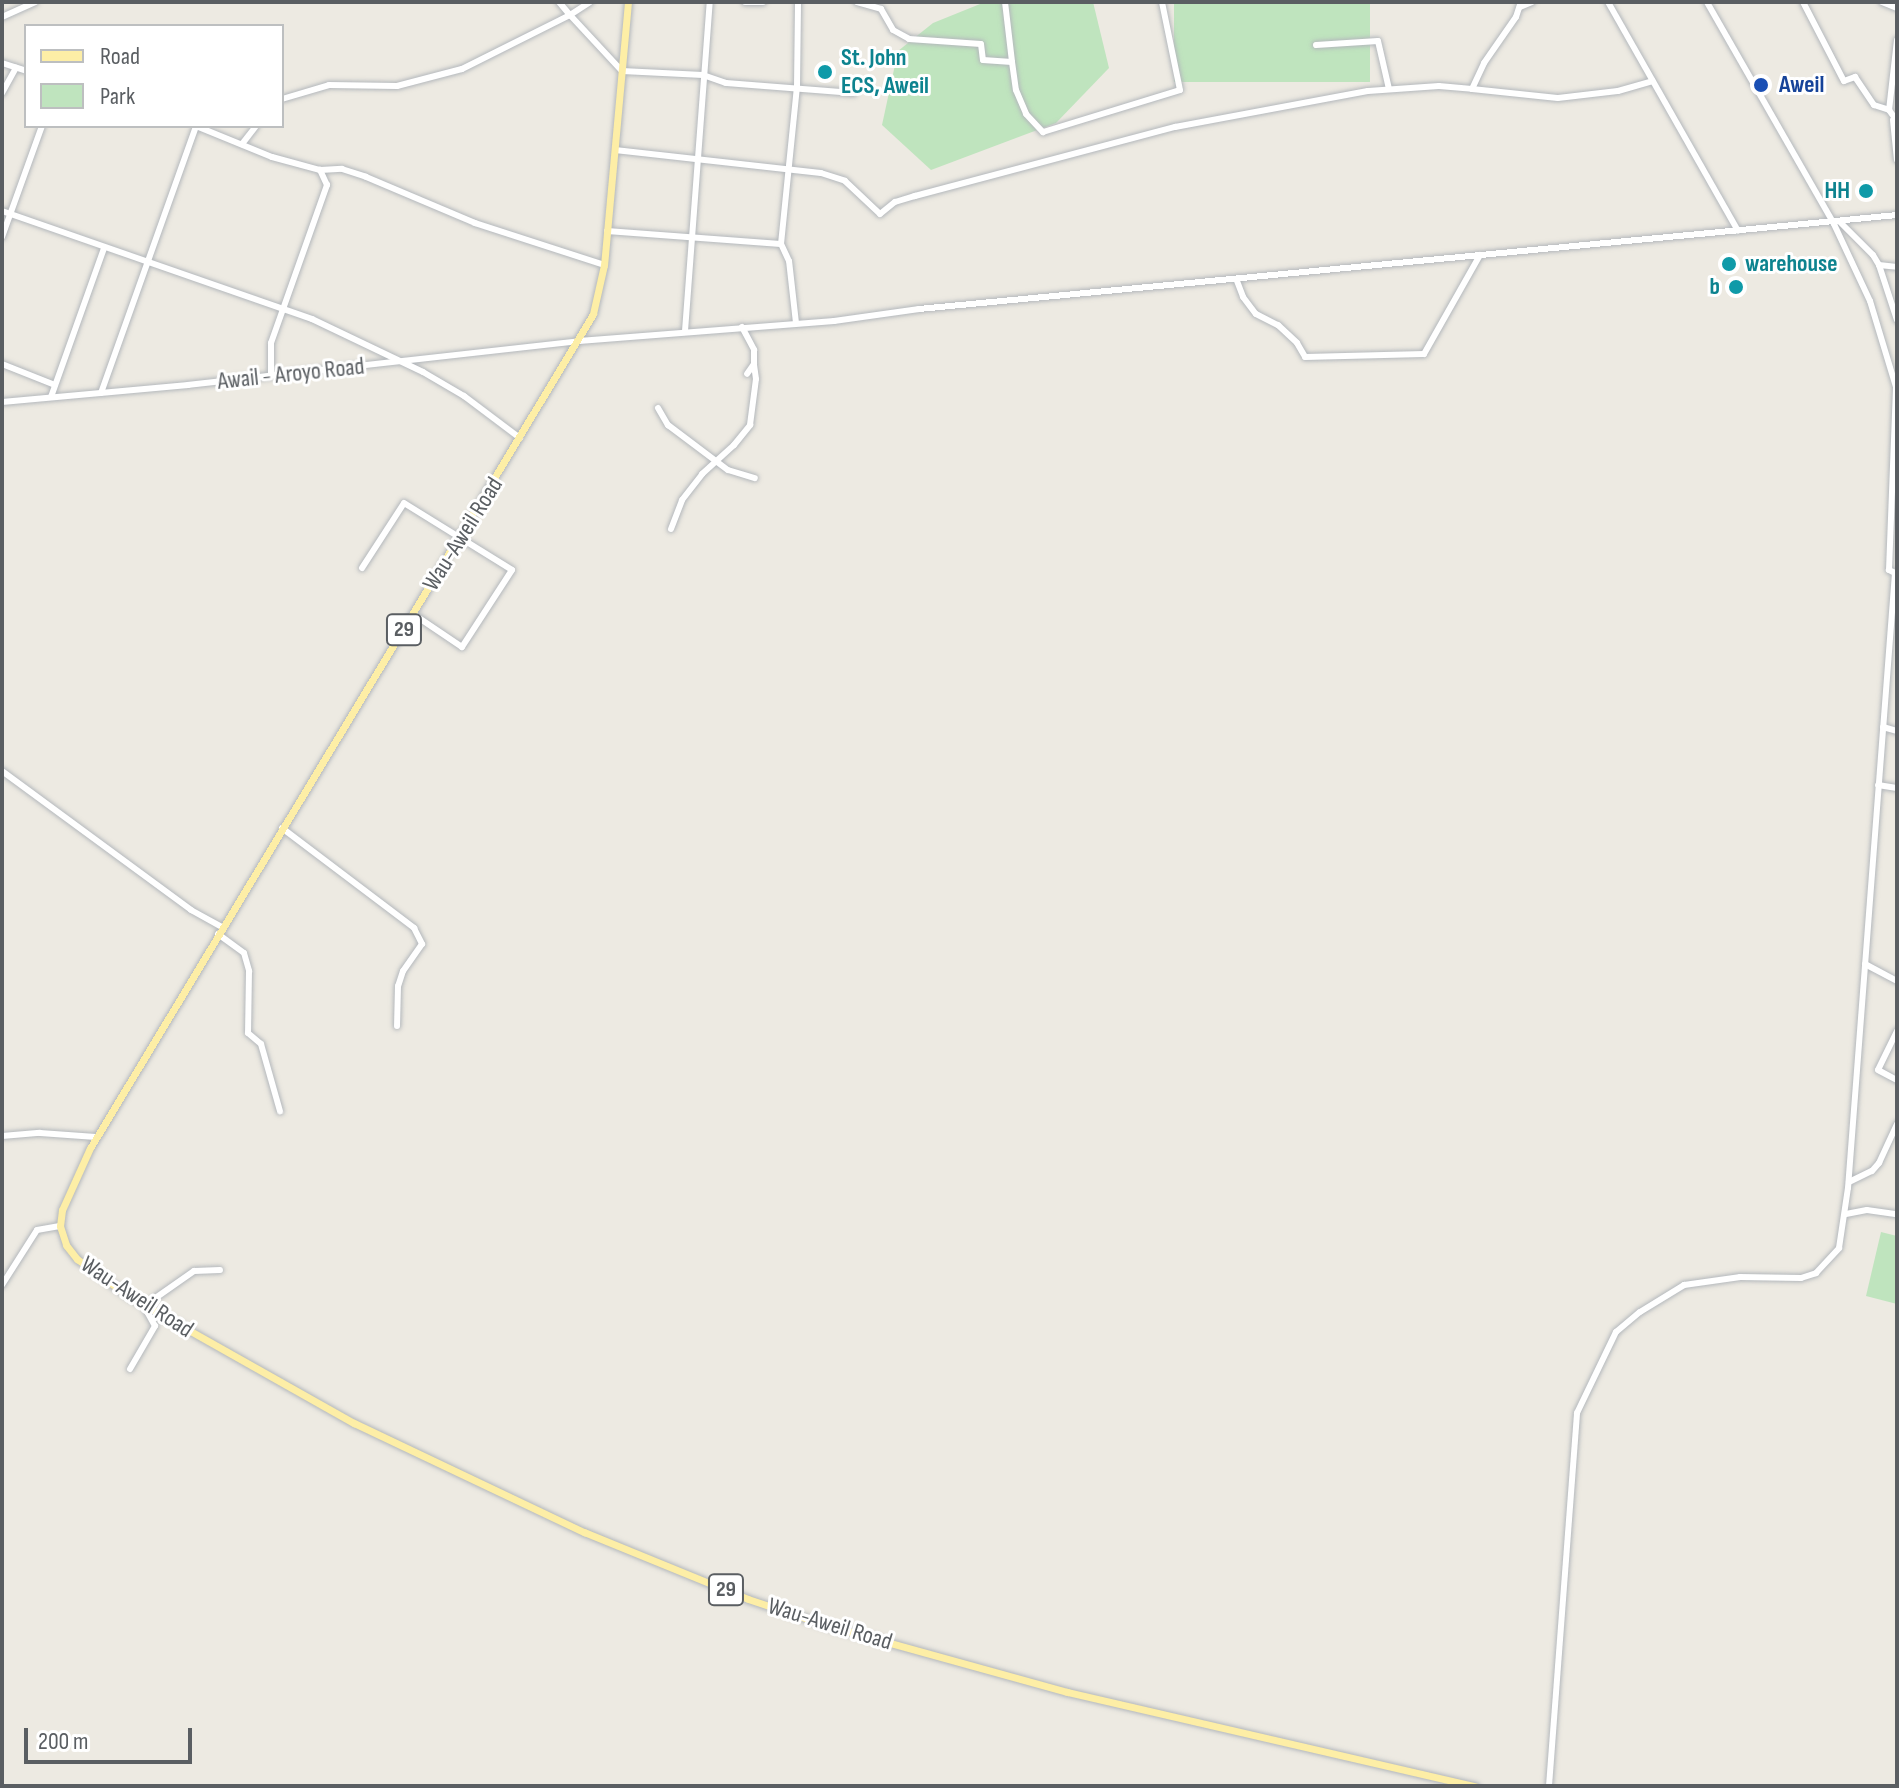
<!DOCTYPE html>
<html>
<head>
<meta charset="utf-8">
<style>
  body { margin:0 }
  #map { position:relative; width:1899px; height:1788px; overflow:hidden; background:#edeae2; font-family:"Sofia Sans Condensed",sans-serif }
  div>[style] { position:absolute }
  .green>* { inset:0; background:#bfe4be; transform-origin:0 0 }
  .roads { filter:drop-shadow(0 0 2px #b4b8bc) drop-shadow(0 0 2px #b4b8bc) }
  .minor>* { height:6px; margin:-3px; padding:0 3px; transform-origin:3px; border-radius:3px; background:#fff }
  .major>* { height:7px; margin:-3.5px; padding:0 3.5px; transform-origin:3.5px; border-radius:3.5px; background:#fdeea6 }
  .dots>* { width:22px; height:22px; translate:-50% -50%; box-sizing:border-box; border:4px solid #fff; border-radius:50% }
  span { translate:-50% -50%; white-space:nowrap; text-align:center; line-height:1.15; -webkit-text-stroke:6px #fff; paint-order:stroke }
  .shield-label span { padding:2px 6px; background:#fff; border:2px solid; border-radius:6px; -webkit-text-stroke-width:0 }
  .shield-label { font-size:22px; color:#5a5e62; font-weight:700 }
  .culture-label { font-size:24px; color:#0d838f; font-weight:700 }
  .left { translate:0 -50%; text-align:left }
  .right { translate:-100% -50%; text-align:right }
  .transit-label { font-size:24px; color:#164399; font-weight:700 }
  .street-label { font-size:24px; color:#5a5e62 }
  .frame { position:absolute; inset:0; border:4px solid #5a5e62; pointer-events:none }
  .legend { position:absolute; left:24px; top:24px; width:260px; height:104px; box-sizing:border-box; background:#fff; border:2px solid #bdbfc0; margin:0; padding:10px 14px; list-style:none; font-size:24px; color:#5a5e62 }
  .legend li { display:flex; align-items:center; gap:16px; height:40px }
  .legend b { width:40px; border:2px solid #bdbfc0 }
  .scale { position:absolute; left:24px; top:1728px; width:168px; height:36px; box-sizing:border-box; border:4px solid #5a5e62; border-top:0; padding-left:10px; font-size:24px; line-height:28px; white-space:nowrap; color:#5a5e62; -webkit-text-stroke:6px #fff; paint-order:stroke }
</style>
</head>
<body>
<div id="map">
  <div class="green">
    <i style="clip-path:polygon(985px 2px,1093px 2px,1109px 68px,1056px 123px,931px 170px,882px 125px,898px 51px,933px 23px)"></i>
    <i style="left:1174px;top:2px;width:196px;height:80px"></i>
    <i style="clip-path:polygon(1881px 1232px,1897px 1236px,1897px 1304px,1866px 1296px)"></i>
  </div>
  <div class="roads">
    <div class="minor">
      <i style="left:559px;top:2px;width:17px;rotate:50deg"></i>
      <i style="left:570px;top:15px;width:24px;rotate:-33deg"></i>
      <i style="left:745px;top:2px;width:18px"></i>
      <i style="left:857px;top:2px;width:25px;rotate:16deg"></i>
      <i style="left:881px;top:9px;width:24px;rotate:60deg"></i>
      <i style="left:893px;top:30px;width:18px;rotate:29deg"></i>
      <i style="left:909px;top:39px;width:72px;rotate:4deg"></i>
      <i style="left:981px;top:44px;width:16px;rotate:83deg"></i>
      <i style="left:983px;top:60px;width:29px;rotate:4deg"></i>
      <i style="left:1012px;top:62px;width:28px;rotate:82deg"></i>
      <i style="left:1016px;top:90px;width:26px;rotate:67deg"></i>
      <i style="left:1026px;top:114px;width:25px;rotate:47deg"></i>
      <i style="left:1043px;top:132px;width:143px;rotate:-17deg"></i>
      <i style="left:1180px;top:90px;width:90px;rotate:-101.6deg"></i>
      <i style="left:1005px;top:2px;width:60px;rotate:83.3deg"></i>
      <i style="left:1608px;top:2px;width:263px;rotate:60.4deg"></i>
      <i style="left:1803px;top:2px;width:89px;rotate:62.6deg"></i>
      <i style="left:1844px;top:81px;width:12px;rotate:-20deg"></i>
      <i style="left:1855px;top:77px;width:34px;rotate:56deg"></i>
      <i style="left:1874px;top:105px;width:16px;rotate:18deg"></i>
      <i style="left:1882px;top:2px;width:16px;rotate:22deg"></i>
      <i style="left:1520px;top:7px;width:13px;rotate:-23deg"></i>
      <i style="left:2px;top:17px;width:36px;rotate:-24deg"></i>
      <i style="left:1897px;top:40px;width:70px;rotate:96.5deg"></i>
      <i style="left:1889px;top:110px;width:14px;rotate:54deg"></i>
      <i style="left:1316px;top:45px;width:62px;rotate:-3.7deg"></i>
      <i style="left:1378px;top:41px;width:49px;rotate:77.1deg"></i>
      <i style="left:2px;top:63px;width:25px;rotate:18deg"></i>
      <i style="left:1472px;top:89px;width:86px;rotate:6deg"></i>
      <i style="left:1558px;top:98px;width:60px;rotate:-6.7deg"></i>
      <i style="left:1618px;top:91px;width:36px;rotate:-16deg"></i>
      <i style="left:2px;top:93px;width:29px;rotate:-61deg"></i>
      <i style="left:282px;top:99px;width:49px;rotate:-16.6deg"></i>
      <i style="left:329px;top:85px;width:68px;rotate:0.8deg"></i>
      <i style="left:397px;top:86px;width:67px;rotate:-14.7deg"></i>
      <i style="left:462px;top:69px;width:121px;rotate:-26.6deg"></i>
      <i style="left:570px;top:15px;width:76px;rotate:47.1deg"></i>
      <i style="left:622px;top:71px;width:81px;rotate:2.8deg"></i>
      <i style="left:703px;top:75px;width:24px;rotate:19deg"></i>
      <i style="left:726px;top:83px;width:128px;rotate:4.5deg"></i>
      <i style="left:1893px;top:120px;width:40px;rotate:84.3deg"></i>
      <i style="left:242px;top:144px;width:23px;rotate:-52deg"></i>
      <i style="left:615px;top:150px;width:207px;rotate:6.4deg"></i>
      <i style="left:821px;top:173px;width:25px;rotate:18deg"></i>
      <i style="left:845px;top:181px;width:48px;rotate:43.3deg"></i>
      <i style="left:880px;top:214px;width:19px;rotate:-39deg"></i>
      <i style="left:895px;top:202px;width:21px;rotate:-17deg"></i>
      <i style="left:915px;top:196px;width:269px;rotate:-14.9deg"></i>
      <i style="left:1175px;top:127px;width:196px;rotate:-10.6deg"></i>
      <i style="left:1368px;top:91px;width:71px;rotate:-4deg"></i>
      <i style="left:1439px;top:86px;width:33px;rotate:5deg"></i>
      <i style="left:1472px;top:89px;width:29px;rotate:-65deg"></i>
      <i style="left:1484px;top:63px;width:56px;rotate:-55.2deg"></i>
      <i style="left:1516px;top:17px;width:16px;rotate:-72deg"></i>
      <i style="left:2px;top:211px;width:328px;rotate:19.2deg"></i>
      <i style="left:312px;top:319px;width:123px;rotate:25.5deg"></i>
      <i style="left:423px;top:372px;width:48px;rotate:30.3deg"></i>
      <i style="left:464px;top:396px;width:70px;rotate:36.9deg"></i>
      <i style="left:1841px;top:223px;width:45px;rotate:45deg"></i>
      <i style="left:1873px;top:255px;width:12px;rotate:59deg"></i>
      <i style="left:1879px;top:265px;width:18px;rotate:6deg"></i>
      <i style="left:607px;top:231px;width:174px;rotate:4.3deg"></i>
      <i style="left:2px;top:237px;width:118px;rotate:-70.2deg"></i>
      <i style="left:1879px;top:265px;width:58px;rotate:71.9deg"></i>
      <i style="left:1237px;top:281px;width:17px;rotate:69deg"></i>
      <i style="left:1243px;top:297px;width:21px;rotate:53deg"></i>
      <i style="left:1256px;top:314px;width:25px;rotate:27deg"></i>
      <i style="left:1278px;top:325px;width:26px;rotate:43deg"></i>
      <i style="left:1297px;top:343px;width:16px;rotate:60deg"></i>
      <i style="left:1305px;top:357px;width:119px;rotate:-1.4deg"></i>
      <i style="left:1424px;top:354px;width:114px;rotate:-60.5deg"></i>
      <i style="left:796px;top:323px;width:62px;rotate:-96.4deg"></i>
      <i style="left:789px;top:261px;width:19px;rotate:-115deg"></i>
      <i style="left:781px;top:244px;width:158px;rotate:-84.2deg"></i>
      <i style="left:797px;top:87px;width:85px;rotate:-89.3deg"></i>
      <i style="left:742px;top:327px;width:26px;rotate:62deg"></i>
      <i style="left:754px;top:350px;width:14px;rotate:90deg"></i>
      <i style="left:754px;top:364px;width:12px;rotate:125deg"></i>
      <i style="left:685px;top:331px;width:330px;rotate:-85.7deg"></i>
      <i style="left:2px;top:364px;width:57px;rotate:21.6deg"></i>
      <i style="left:271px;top:375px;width:32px;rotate:-90deg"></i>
      <i style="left:271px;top:343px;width:168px;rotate:-70.5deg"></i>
      <i style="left:327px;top:185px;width:17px;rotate:-115deg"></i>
      <i style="left:101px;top:393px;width:283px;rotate:-70.4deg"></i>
      <i style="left:196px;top:126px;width:82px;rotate:22.2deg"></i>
      <i style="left:272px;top:157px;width:50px;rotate:15.2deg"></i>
      <i style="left:320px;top:170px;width:22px;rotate:-3deg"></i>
      <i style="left:342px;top:169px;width:25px;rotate:18deg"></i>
      <i style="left:366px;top:177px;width:118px;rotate:22.9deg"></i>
      <i style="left:475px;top:223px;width:136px;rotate:18deg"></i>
      <i style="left:51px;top:397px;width:158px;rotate:-70.4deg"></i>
      <i style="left:2px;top:402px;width:187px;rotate:-5.2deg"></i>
      <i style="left:188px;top:385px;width:393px;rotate:-6.4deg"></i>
      <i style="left:579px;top:341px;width:256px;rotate:-4.5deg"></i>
      <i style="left:834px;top:321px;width:86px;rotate:-8deg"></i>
      <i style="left:919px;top:309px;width:983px;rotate:-5.49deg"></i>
      <i style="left:658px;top:408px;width:20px;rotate:60deg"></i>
      <i style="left:668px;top:425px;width:75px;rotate:36.9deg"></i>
      <i style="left:728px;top:470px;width:28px;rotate:17deg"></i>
      <i style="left:671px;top:529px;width:31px;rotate:-69deg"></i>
      <i style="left:682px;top:500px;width:33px;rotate:-52deg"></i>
      <i style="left:702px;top:474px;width:43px;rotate:-42.2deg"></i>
      <i style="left:734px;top:445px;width:26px;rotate:-51deg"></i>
      <i style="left:750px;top:425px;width:46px;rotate:-82.6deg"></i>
      <i style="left:756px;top:379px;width:15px;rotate:-98deg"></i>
      <i style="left:362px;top:568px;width:77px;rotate:-57.1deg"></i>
      <i style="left:404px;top:503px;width:127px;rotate:31.8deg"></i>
      <i style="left:512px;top:570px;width:92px;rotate:123deg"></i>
      <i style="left:462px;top:647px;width:59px;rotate:-146deg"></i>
      <i style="left:1883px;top:727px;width:15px;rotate:16deg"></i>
      <i style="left:2px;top:771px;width:235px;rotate:36.3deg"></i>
      <i style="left:191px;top:910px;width:35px;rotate:29deg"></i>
      <i style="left:1878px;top:785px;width:19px;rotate:9deg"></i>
      <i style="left:282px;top:828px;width:166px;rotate:37.1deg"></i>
      <i style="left:414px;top:928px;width:18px;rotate:63deg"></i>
      <i style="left:422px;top:944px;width:33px;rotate:125deg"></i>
      <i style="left:403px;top:971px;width:16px;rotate:108deg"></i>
      <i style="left:398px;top:986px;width:40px;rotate:91.4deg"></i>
      <i style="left:218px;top:934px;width:32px;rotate:36deg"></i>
      <i style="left:244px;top:953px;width:19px;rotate:74deg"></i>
      <i style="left:249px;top:971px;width:62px;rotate:90.9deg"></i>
      <i style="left:248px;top:1033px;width:17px;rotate:40deg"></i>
      <i style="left:261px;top:1044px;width:70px;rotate:74.2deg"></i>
      <i style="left:1865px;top:964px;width:36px;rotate:28deg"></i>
      <i style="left:1897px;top:1031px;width:43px;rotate:116deg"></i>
      <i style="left:1878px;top:1070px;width:21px;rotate:28deg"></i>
      <i style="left:2px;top:1136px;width:38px;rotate:-5deg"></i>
      <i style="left:40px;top:1133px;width:56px;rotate:4.1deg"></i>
      <i style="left:1849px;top:1182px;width:25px;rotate:-26deg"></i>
      <i style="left:1872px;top:1171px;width:11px;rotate:-49deg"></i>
      <i style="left:1879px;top:1163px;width:43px;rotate:-65.2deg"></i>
      <i style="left:1846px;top:1214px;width:21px;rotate:-11deg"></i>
      <i style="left:1867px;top:1210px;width:30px;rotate:8deg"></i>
      <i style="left:2px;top:1285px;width:65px;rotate:-57.5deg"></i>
      <i style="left:37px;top:1230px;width:23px;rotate:-10deg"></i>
      <i style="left:130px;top:1369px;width:50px;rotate:-59.8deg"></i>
      <i style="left:155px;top:1326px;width:23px;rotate:-119deg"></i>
      <i style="left:144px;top:1306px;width:61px;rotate:-35deg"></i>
      <i style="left:194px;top:1271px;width:26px;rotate:-2deg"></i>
      <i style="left:1549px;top:1786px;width:374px;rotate:-85.7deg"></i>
      <i style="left:1577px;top:1413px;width:90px;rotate:-64.3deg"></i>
      <i style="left:1616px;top:1332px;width:31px;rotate:-40deg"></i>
      <i style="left:1640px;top:1312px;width:52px;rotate:-31.5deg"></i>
      <i style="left:1684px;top:1285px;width:57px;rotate:-8.1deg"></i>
      <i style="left:1740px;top:1277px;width:61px;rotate:0.9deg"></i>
      <i style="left:1801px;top:1278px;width:16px;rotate:-18deg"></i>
      <i style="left:1816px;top:1273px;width:34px;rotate:-47deg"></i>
      <i style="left:1839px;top:1248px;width:61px;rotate:-81.5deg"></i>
      <i style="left:1848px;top:1188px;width:617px;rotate:-85.63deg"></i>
      <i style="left:1895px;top:573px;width:7px;rotate:-153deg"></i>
      <i style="left:1889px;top:570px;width:183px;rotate:-87.8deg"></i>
      <i style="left:1896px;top:387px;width:90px;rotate:-106.8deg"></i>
      <i style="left:1870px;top:301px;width:85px;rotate:-115.1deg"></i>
      <i style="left:1834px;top:224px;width:256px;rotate:-119.8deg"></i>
    </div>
    <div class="major">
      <i style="left:628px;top:2px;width:264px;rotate:95.2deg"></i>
      <i style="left:604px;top:265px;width:50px;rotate:102.7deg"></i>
      <i style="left:593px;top:314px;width:974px;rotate:121.09deg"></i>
      <i style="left:90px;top:1148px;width:68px;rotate:114.3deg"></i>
      <i style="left:62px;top:1210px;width:16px;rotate:97deg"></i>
      <i style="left:60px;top:1226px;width:20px;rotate:72deg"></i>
      <i style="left:66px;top:1245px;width:18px;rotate:52deg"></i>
      <i style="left:77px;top:1259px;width:65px;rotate:35.6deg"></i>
      <i style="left:130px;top:1297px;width:257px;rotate:29.4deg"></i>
      <i style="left:354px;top:1423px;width:255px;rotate:25.4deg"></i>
      <i style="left:584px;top:1532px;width:177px;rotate:22.2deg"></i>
      <i style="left:748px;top:1599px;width:85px;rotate:18.4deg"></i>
      <i style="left:829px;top:1626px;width:247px;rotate:15.5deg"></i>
      <i style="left:1067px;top:1692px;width:419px;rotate:13deg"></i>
    </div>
  </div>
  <div class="dots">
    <i style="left:825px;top:72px;background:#0f9aa8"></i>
    <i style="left:1761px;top:85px;background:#1a4fb4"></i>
    <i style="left:1866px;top:191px;background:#0f9aa8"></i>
    <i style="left:1729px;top:264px;background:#0f9aa8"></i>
    <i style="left:1736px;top:287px;background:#0f9aa8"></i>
  </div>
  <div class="shield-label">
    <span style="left:404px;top:630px">29</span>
    <span style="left:726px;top:1590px">29</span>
  </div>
  <div class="culture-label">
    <span class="left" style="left:841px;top:72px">St. John<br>ECS, Aweil</span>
    <span class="right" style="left:1850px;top:191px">HH</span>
    <span class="left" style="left:1745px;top:264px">warehouse</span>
    <span class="right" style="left:1720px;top:287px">b</span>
  </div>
  <div class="transit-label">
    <span class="left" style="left:1779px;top:85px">Aweil</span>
  </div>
  <div class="street-label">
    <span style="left:291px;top:374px;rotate:-6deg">Awail - Aroyo Road</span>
    <span style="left:463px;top:534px;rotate:-58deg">Wau-Aweil Road</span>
    <span style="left:137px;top:1297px;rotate:33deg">Wau-Aweil Road</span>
    <span style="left:830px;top:1624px;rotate:17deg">Wau-Aweil Road</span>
  </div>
  <div class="frame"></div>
  <ul class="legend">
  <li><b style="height:10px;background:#fdeea6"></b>Road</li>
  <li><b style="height:22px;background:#bfe4be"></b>Park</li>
  </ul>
  <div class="scale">200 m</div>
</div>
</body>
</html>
